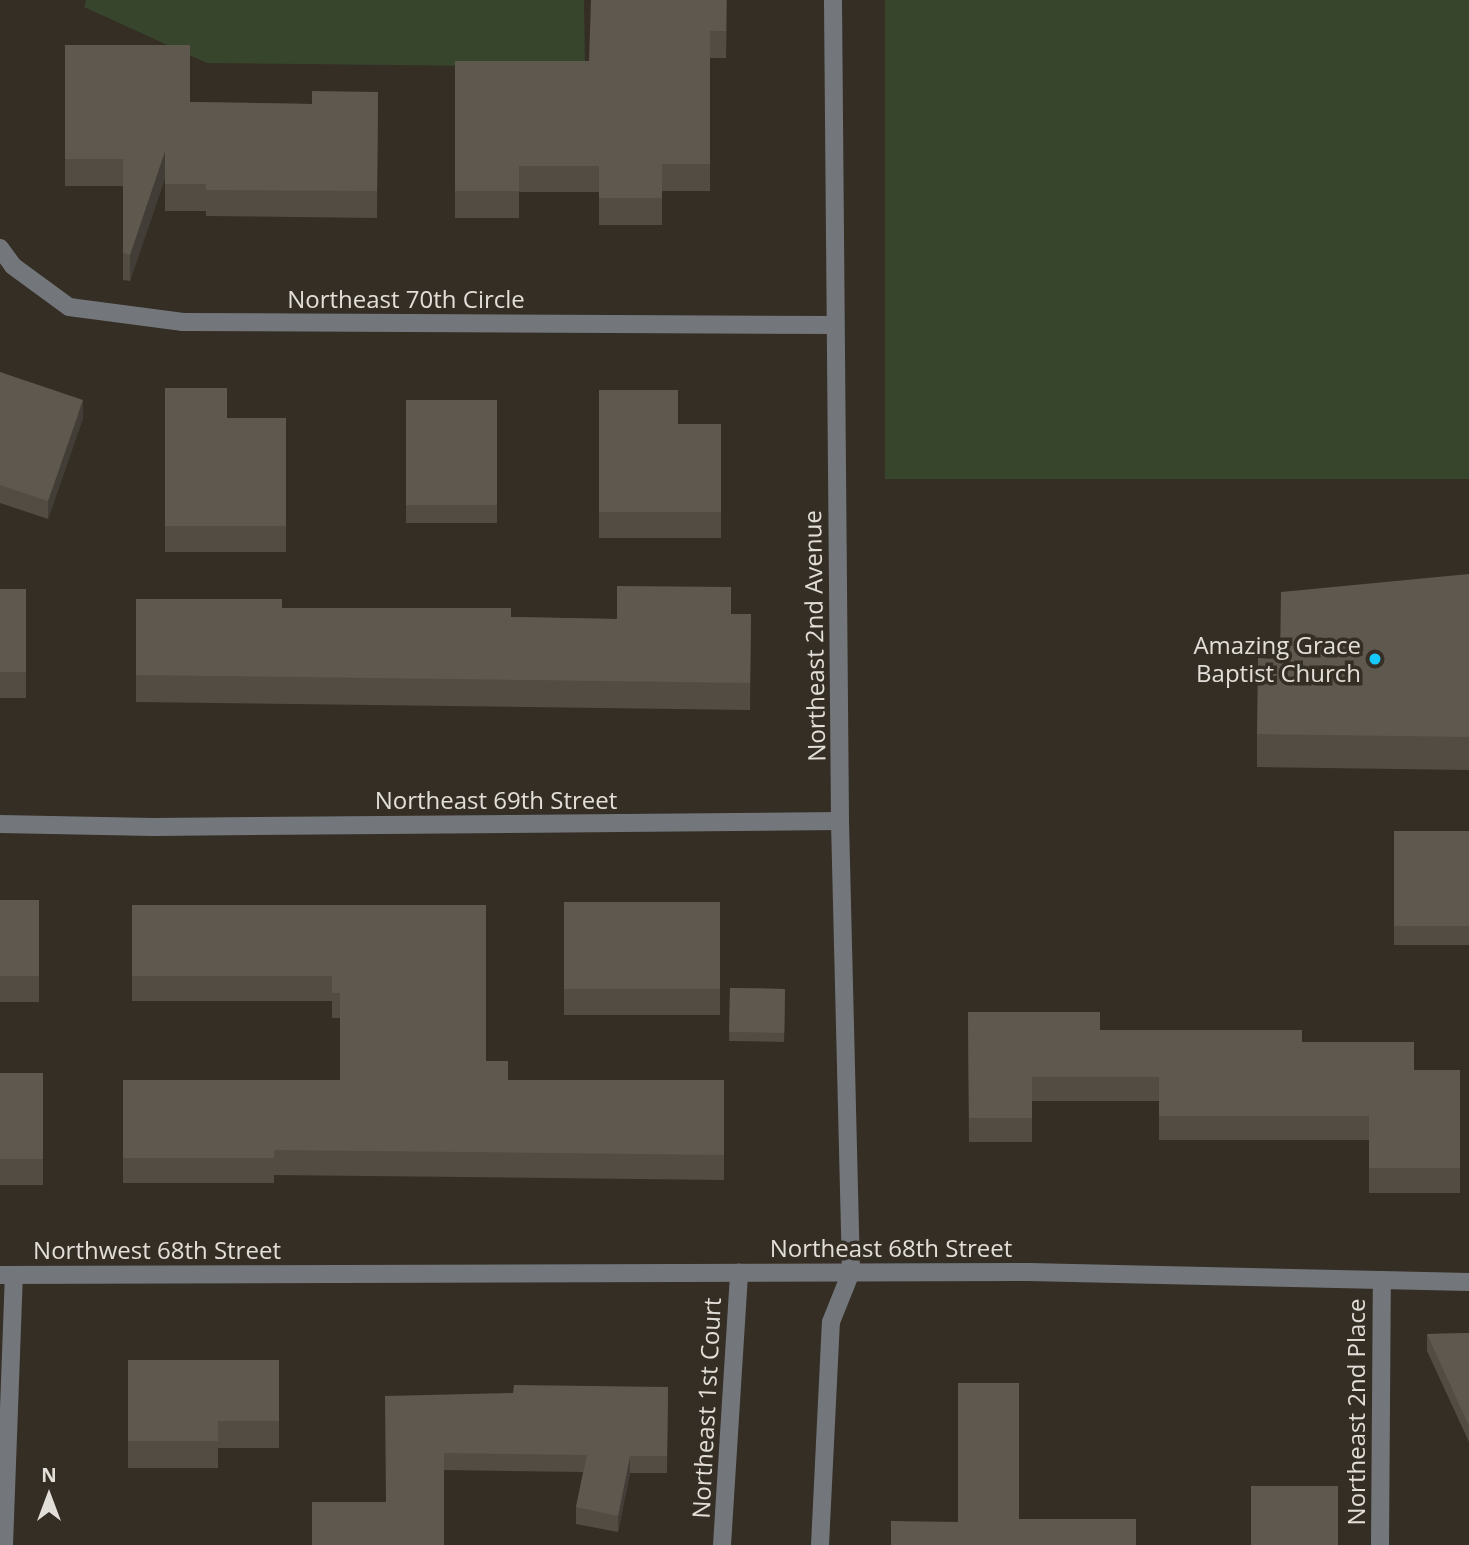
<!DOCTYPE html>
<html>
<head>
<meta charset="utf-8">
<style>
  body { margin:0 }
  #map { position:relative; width:1469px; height:1545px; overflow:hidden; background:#352e25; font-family:"Open Sans",sans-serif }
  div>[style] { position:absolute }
  .green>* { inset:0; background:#37452d; transform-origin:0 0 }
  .minor>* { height:18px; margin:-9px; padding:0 9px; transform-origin:9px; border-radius:9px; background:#73777c }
  .wall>* { inset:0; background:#524c43; transform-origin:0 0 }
  .shaded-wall>* { inset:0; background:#423e37 }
  .building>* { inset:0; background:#5f584e; transform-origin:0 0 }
  .dots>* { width:19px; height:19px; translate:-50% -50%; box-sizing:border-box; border:4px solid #352e25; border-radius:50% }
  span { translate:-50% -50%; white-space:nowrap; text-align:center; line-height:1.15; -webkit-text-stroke:7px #352e25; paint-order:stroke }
  .street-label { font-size:24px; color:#e2ded8 }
  .poi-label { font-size:24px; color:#e2ded8 }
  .right { translate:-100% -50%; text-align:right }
  .north { position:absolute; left:14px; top:1461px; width:70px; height:70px; -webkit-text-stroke:5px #352e25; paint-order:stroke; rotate:0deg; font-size:19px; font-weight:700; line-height:28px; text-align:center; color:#e2ded8 }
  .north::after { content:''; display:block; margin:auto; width:24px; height:32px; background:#e2ded8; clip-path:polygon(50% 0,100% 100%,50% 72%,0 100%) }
</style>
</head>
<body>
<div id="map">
  <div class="green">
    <i style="clip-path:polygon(86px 0,584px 0,585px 67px,207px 63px,84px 7px)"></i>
    <i style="left:885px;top:0;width:584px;height:479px"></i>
  </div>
  <div class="minor">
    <i style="left:0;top:248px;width:22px;rotate:54deg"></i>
    <i style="left:13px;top:266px;width:69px;rotate:36.2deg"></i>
    <i style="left:69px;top:307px;width:115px;rotate:7.5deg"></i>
    <i style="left:183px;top:322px;width:652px;rotate:0.26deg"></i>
    <i style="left:0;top:824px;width:153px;rotate:1.1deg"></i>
    <i style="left:153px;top:827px;width:687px;rotate:-0.5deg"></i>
    <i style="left:0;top:1275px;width:1028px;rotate:-0.17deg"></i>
    <i style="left:1028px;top:1272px;width:441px;rotate:1.3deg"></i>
    <i style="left:4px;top:1545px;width:270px;rotate:-87.9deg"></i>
    <i style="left:722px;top:1545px;width:273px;rotate:-86.4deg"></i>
    <i style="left:820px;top:1545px;width:223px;rotate:-87.2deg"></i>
    <i style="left:831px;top:1322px;width:54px;rotate:-68.2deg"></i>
    <i style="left:851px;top:1272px;width:451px;rotate:-91.4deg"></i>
    <i style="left:840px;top:821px;width:821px;rotate:-90.49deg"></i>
    <i style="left:1380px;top:1545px;width:265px;rotate:-89.6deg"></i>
  </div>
  <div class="wall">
    <i style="clip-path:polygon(727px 0,726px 58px,710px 58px,710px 191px,662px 191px,662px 225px,599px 225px,599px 192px,519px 192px,519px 218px,455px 218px,455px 61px,589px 61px)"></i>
    <i style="clip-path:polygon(65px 45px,190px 102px,312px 104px,378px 92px,377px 218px,206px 216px,206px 211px,165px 211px,165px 178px,130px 281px,123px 280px,123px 186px,65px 186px)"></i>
    <i style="clip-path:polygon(0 372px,83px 418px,48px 519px,0 503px)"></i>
    <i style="clip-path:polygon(165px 388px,227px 418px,286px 418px,286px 552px,165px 552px)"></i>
    <i style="clip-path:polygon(599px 390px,678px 424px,721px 424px,721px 538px,599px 538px)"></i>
    <i style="left:406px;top:400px;width:91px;height:123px"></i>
    <i style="clip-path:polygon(1469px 574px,1469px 770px,1257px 767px,1257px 734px,1280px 659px)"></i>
    <i style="left:0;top:589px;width:26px;height:109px"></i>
    <i style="clip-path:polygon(136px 599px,282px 608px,511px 617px,617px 619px,751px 614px,750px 710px,136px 702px)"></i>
    <i style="left:1394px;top:831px;width:75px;height:114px"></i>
    <i style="left:0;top:900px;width:39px;height:102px"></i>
    <i style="left:564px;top:902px;width:156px;height:113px"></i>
    <i style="clip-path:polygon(132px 905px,486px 905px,486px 1061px,508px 1080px,724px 1080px,724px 1180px,274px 1175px,274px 1183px,123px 1183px,123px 1080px,340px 1080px,340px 1018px,332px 1018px,332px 1001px,132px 1001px)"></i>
    <i style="left:730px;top:988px;width:55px;height:53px;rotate:1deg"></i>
    <i style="clip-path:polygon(968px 1012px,1100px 1030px,1302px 1042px,1414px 1070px,1460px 1070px,1460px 1193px,1369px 1193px,1369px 1140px,1159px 1140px,1159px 1101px,1032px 1101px,1032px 1142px,969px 1142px)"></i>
    <i style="left:0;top:1073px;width:43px;height:112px"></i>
    <i style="clip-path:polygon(1469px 1333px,1469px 1442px,1427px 1351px,1427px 1334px)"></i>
    <i style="clip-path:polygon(128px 1360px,279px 1360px,279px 1448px,218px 1448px,218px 1468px,128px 1468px)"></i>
    <i style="clip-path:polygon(668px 1387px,667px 1473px,630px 1473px,618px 1532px,576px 1524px,576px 1507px,583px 1472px,444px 1470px,385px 1502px,513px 1393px)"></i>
  </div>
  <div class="shaded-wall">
    <i style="clip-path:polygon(165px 151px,165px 178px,130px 281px,130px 255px)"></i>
    <i style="clip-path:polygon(83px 400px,83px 418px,48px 519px,48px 501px)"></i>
    <i style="clip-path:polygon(630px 1456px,630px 1473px,618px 1532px,618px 1516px)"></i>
  </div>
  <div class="building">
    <i style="clip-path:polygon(591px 0,726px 0,726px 31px,710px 31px,710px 164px,662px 164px,662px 198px,599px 198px,599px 166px,519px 166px,519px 191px,455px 191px,455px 61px,589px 61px)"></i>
    <i style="clip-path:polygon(65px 45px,190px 45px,190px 102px,312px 104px,312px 91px,378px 92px,377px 191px,206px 190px,206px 184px,165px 184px,165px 151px,130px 255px,123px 253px,123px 159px,65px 159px)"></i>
    <i style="clip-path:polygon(0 372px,83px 400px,48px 501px,0 485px)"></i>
    <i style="clip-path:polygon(165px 388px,227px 388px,227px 418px,286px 418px,286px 526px,165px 526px)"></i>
    <i style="clip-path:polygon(599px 390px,678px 390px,678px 424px,721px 424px,721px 512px,599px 512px)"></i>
    <i style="left:406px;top:400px;width:91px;height:105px"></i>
    <i style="clip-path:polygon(1469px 574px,1469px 737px,1257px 734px,1258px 658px,1280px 659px,1281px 592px)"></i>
    <i style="clip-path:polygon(617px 586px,731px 587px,731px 614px,751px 614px,750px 683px,136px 675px,136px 599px,282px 599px,282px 608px,511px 608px,511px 617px,617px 619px)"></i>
    <i style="left:0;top:589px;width:26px;height:83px"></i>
    <i style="left:1394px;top:831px;width:75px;height:95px"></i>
    <i style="left:0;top:900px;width:39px;height:76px"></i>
    <i style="left:564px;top:902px;width:156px;height:87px"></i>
    <i style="clip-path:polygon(132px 905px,486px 905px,486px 1061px,508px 1061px,508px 1080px,724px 1080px,724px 1155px,274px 1150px,274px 1158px,123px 1158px,123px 1080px,340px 1080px,340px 993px,332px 993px,332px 976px,132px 976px)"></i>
    <i style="left:730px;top:988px;width:55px;height:44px;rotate:1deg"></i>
    <i style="clip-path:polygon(968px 1012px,1100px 1012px,1100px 1030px,1302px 1030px,1302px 1042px,1414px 1042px,1414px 1070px,1460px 1070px,1460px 1168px,1369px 1168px,1369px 1116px,1159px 1116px,1159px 1077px,1032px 1077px,1032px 1118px,969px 1118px)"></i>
    <i style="left:0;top:1073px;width:43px;height:86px"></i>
    <i style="clip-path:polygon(1469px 1333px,1469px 1426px,1427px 1334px)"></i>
    <i style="clip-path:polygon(128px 1360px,279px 1360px,279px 1421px,218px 1421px,218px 1441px,128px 1441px)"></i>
    <i style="clip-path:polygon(958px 1383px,1019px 1383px,1019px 1519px,1136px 1519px,1136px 1545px,891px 1545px,891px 1521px,958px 1522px)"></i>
    <i style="clip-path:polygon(514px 1385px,668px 1387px,667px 1456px,630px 1456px,618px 1516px,576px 1507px,587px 1455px,444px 1453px,444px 1545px,312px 1545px,312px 1502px,386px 1502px,385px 1396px,513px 1393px)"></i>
    <i style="left:1251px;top:1486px;width:87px;height:59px"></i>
  </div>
  <div class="dots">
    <i style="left:1375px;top:659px;background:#15cafb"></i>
  </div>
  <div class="street-label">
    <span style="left:406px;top:299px">Northeast 70th Circle</span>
    <span style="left:814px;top:636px;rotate:-91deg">Northeast 2nd Avenue</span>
    <span style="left:496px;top:800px">Northeast 69th Street</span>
    <span style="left:891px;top:1248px">Northeast 68th Street</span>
    <span style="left:157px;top:1250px">Northwest 68th Street</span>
    <span style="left:706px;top:1408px;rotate:-87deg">Northeast 1st Court</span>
    <span style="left:1356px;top:1412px;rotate:-90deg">Northeast 2nd Place</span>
  </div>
  <div class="poi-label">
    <span class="right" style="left:1361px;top:659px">Amazing Grace<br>Baptist Church</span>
  </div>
  <div class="north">N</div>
</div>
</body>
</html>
